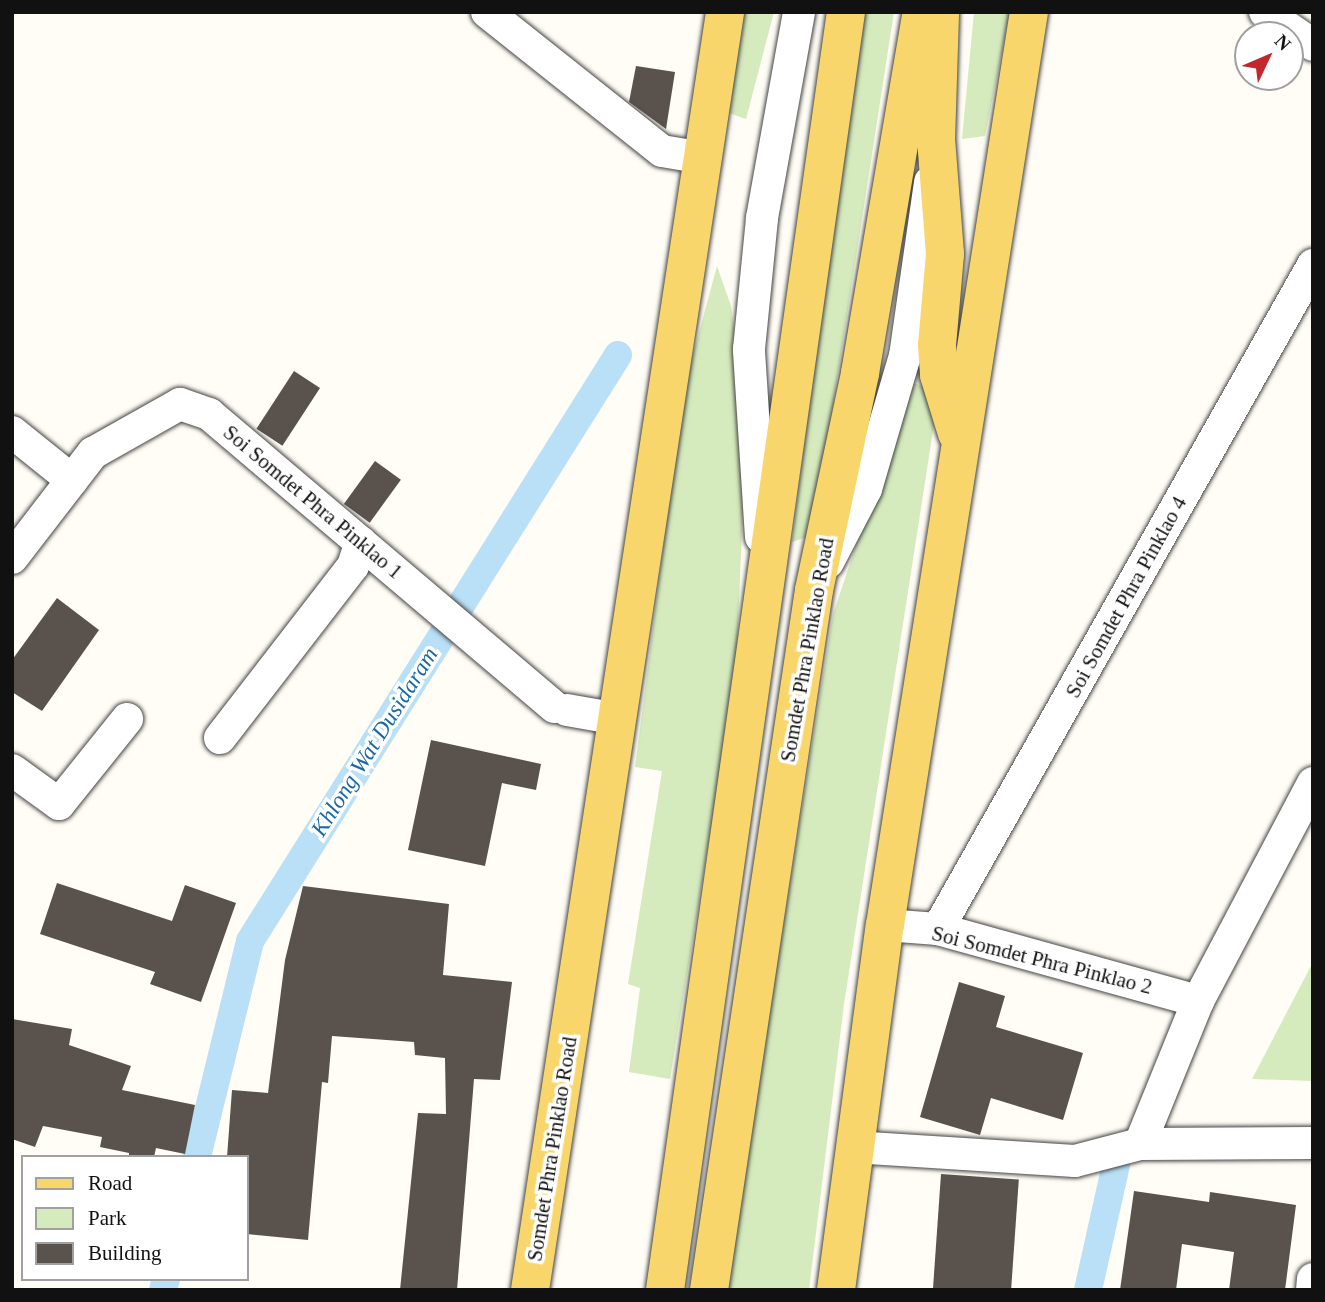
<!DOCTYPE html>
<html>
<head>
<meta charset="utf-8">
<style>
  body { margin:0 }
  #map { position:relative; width:1325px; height:1302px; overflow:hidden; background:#fffdf5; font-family:Georgia,serif }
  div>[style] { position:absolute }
  .green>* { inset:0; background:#d5ebbd }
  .canal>* { height:28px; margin:-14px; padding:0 14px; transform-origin:14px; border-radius:14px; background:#b9e0f7 }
  .building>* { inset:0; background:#5a524d; transform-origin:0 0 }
  .roads { filter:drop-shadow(0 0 2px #444) drop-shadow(0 0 2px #444) }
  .minor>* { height:32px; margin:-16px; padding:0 16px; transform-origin:16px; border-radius:16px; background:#fff }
  .major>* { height:38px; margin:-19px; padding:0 19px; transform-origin:19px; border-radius:19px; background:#f9d66b }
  span { translate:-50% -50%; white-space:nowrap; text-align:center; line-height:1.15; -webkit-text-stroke:7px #fff; paint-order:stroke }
  .street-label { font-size:21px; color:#111 }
  .water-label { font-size:23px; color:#1768a6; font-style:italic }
  .frame { position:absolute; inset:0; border:14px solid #111; pointer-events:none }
  .legend { position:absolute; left:21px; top:1155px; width:228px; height:126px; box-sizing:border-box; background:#fff; border:2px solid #a0a0a0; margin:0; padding:9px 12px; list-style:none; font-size:21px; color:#111 }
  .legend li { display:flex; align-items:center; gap:14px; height:35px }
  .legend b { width:35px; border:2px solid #a0a0a0 }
  .north { position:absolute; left:1234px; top:21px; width:70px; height:70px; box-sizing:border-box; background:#fff; border:2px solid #a0a0a0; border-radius:50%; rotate:46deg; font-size:19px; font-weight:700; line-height:28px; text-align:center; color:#111 }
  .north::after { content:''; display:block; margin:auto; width:24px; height:32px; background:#c4262e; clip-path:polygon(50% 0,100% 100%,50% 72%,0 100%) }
</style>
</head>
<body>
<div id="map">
  <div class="green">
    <i style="clip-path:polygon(738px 12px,774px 12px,746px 119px,726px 112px)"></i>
    <i style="clip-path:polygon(864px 12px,894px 12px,813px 535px,792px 542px,834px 205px)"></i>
    <i style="clip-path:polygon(974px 12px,1010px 12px,985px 136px,962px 139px)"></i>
    <i style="clip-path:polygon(717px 266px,731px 306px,737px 348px,743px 504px,736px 674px,670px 1079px,629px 1072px,640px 988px,628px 984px,662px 771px,635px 767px,684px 388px)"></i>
    <i style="clip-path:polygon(911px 382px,939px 392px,844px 1004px,809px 1290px,725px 1290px,833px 614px)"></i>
    <i style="clip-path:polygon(1313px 962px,1313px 1081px,1252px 1079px)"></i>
  </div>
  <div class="canal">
    <i style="left:197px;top:1157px;width:222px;rotate:-76.2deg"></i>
    <i style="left:250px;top:941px;width:692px;rotate:-57.87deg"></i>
    <i style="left:163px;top:1290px;width:11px;rotate:-75deg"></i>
    <i style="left:1088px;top:1290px;width:137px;rotate:-77.4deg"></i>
  </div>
  <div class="building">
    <i style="clip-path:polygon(636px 66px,675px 72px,666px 129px,629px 102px)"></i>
    <i style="left:294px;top:371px;width:31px;height:69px;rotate:33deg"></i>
    <i style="left:375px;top:461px;width:32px;height:53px;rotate:36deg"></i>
    <i style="clip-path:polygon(57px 598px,99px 630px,42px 711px,12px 692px,12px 660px)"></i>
    <i style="clip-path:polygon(431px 740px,541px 764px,536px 790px,502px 783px,485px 866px,408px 850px)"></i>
    <i style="clip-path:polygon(57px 883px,172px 921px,185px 885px,236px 903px,201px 1002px,150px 984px,155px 972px,40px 934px)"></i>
    <i style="clip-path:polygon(303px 886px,449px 904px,443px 975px,512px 982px,500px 1080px,474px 1079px,457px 1290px,400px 1290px,418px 1113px,446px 1114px,445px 1058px,415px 1055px,414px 1042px,332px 1036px,328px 1083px,322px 1082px,308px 1240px,247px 1234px,247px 1157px,227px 1157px,232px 1090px,268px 1093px,285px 960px)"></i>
    <i style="clip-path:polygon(959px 982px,1005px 996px,996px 1027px,1083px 1053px,1063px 1120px,991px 1098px,980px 1135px,920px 1117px)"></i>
    <i style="clip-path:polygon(12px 1019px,72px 1029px,69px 1045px,131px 1066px,122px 1090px,195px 1105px,185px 1154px,156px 1148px,154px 1157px,129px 1157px,129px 1153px,100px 1147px,102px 1137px,43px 1126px,35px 1147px,12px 1139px)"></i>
    <i style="left:941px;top:1174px;width:78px;height:116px;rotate:4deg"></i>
    <i style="clip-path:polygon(1134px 1191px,1209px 1202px,1210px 1192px,1296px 1205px,1285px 1290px,1229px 1290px,1234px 1252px,1182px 1244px,1176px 1290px,1120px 1290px)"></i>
  </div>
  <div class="roads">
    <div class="minor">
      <i style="left:487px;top:12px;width:223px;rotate:38.5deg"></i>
      <i style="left:662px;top:151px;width:42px;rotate:9.7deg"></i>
      <i style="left:1265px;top:12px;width:58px;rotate:34.5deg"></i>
      <i style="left:12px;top:432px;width:77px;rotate:38.7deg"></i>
      <i style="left:761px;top:537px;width:188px;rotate:-93.7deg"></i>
      <i style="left:749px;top:349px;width:132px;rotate:-84.3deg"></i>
      <i style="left:762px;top:218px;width:209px;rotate:-79.8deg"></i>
      <i style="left:12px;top:558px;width:133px;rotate:-52.4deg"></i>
      <i style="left:93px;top:453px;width:100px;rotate:-29.4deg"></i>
      <i style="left:180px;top:404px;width:31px;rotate:19deg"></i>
      <i style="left:209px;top:414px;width:453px;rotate:40.3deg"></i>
      <i style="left:828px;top:562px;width:82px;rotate:-62.5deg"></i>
      <i style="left:866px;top:489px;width:139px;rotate:-73.7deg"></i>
      <i style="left:905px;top:356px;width:176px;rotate:-81.8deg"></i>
      <i style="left:567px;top:710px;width:52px;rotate:10deg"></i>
      <i style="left:220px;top:738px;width:217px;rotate:-52.3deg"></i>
      <i style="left:353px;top:566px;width:25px;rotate:-72deg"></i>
      <i style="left:12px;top:770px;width:58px;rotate:35.9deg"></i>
      <i style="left:59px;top:804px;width:109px;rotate:-51.3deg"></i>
      <i style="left:1313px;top:783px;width:246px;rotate:117.8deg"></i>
      <i style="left:1198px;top:1001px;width:154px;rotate:112.1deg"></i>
      <i style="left:1140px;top:1144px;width:173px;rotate:-0.3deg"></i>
      <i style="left:885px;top:925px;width:53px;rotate:4.3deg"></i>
      <i style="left:938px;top:929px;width:270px;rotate:15.5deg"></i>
      <i style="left:938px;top:929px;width:763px;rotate:-60.54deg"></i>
      <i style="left:853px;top:1147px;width:222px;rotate:3.6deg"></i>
      <i style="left:1075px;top:1161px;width:67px;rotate:-14.7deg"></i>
      <i style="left:1312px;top:1290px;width:11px;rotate:-85deg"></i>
    </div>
    <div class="major">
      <i style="left:940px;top:14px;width:125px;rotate:91.8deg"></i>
      <i style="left:936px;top:139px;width:115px;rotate:85.5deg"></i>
      <i style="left:945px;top:254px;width:91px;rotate:95deg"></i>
      <i style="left:937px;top:345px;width:30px;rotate:86deg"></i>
      <i style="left:939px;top:375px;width:61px;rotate:72.8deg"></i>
      <i style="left:530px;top:1290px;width:1293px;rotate:-81.32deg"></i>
      <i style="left:665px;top:1290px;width:1291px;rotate:-81.94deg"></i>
      <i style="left:709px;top:1290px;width:708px;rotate:-81.47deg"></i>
      <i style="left:814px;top:590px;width:222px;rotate:-78deg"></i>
      <i style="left:860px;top:373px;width:366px;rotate:-80.3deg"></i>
      <i style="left:836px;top:1290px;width:368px;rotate:-82.4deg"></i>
      <i style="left:885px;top:925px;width:924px;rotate:-81.04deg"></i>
    </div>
  </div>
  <div class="street-label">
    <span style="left:313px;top:502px;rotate:40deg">Soi Somdet Phra Pinklao 1</span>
    <span style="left:1126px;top:597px;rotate:-61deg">Soi Somdet Phra Pinklao 4</span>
    <span style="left:807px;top:650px;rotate:-80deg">Somdet Phra Pinklao Road</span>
    <span style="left:1042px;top:960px;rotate:14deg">Soi Somdet Phra Pinklao 2</span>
    <span style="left:552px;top:1149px;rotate:-81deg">Somdet Phra Pinklao Road</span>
  </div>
  <div class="water-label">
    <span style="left:375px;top:742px;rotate:-58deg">Khlong Wat Dusidaram</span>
  </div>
  <div class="frame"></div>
  <ul class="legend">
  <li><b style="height:9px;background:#f9d66b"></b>Road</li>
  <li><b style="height:19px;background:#d5ebbd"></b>Park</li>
  <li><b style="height:19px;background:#5a524d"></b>Building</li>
  </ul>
  <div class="north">N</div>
</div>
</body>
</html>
